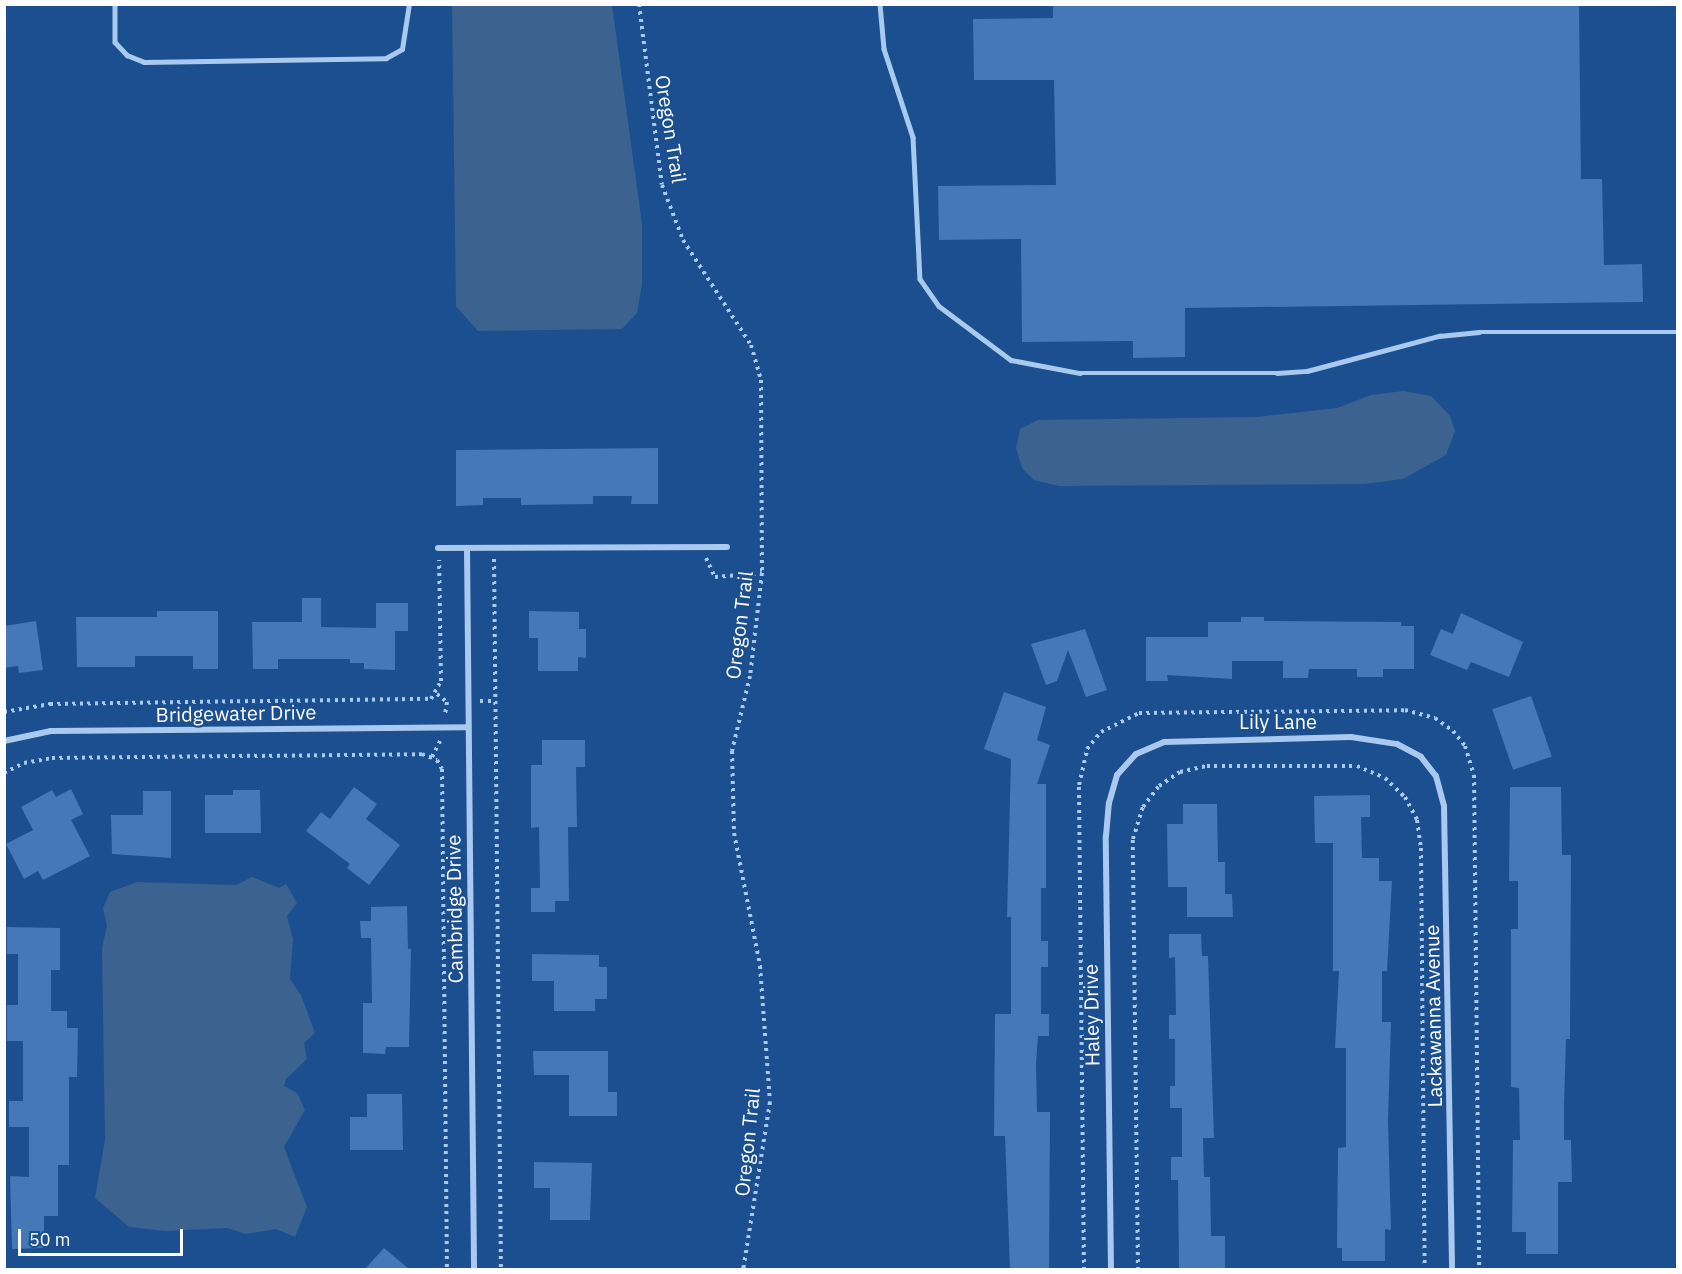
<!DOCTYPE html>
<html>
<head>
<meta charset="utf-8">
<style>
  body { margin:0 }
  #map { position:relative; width:1682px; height:1274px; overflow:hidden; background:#1b4f8f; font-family:"IBM Plex Sans",sans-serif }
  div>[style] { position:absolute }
  .water>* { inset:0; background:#3c6290 }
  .building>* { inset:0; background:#4478b7; transform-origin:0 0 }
  .path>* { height:4px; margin-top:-2px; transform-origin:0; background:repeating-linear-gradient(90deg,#a9c9ee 0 3px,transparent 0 7.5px) }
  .service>* { height:4.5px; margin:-2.25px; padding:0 2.25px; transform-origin:2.25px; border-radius:2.25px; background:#a9c9ee }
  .minor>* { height:6px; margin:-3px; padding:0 3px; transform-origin:3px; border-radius:3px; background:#a9c9ee }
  span { translate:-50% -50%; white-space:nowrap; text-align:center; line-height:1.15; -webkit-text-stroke:4.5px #1b4f8f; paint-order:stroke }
  .street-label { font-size:20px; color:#fff }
  .frame { position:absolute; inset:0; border:6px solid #fff; pointer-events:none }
  .scale { position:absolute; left:18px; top:1229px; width:165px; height:27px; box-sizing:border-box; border:3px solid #fff; border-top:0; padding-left:8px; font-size:18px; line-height:21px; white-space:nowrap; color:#fff; -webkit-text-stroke:4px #1b4f8f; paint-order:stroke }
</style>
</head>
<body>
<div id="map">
  <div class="water">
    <i style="clip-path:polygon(452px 5px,612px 5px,642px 224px,642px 284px,637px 313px,622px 329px,478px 331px,456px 306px)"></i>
    <i style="clip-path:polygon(1403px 391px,1431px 396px,1450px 416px,1455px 431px,1446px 455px,1403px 479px,1364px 484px,1059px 486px,1034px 480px,1022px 468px,1016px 448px,1020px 429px,1038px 420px,1256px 417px,1337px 408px,1371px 395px)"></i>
    <i style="clip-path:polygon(252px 877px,279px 888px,286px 884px,297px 903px,287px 916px,293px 939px,290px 979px,301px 995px,315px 1033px,304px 1043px,307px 1059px,286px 1079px,284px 1086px,297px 1093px,305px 1110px,284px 1147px,307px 1207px,295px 1237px,276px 1229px,246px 1234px,227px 1228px,165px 1231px,129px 1227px,95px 1198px,105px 1140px,102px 948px,107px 926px,103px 908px,110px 892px,137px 882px,236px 885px)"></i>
  </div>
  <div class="building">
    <i style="clip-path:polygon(1053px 4px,1579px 4px,1581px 179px,1602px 179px,1604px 265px,1642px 264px,1643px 302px,1185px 308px,1185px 357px,1133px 358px,1133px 341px,1022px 342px,1021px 239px,939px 240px,938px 186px,1056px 185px,1054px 80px,974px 80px,973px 19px,1053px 18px)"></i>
    <i style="clip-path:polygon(658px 448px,658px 504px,631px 504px,632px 496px,593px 496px,593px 504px,521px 505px,521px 498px,483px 498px,483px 505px,456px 506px,456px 450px)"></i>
    <i style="clip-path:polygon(302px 598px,321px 598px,321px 627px,376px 628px,376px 603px,408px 603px,408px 631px,395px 631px,395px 670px,364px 669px,364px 663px,350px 663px,350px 659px,278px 659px,278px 669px,253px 669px,252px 622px,302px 622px)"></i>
    <i style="clip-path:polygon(157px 611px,218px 611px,218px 669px,193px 669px,193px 656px,135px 656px,135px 667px,77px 667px,76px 617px,157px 617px)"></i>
    <i style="clip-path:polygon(529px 611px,579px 612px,579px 629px,586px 629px,586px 658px,578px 657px,578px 671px,538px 671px,538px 638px,529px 638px)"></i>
    <i style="clip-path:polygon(1461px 613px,1523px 642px,1509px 677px,1471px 662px,1467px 670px,1430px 655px,1441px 629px,1453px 634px)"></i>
    <i style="clip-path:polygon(1241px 617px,1264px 617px,1264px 621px,1401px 622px,1401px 626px,1414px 626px,1414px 669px,1383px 669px,1383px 677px,1357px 677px,1357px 669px,1309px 669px,1308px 678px,1283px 678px,1283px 661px,1232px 661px,1232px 679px,1167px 675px,1168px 681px,1146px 681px,1146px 637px,1208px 637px,1208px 622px,1241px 622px)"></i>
    <i style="clip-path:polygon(36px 621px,43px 670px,19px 673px,18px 666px,4px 668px,4px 626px)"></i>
    <i style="clip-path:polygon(1085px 629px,1107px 690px,1086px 697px,1068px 650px,1057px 681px,1046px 685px,1031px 644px)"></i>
    <i style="clip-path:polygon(1004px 692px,1046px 707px,1037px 740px,1050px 745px,1037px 784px,1046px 784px,1046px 888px,1041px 888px,1041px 941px,1048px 941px,1048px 967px,1041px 967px,1041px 1014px,1049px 1014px,1049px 1036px,1038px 1036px,1036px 1064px,1037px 1112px,1050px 1112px,1049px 1269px,1010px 1269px,1005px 1136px,994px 1136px,995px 1014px,1011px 1014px,1011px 917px,1007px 917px,1011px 759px,984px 749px)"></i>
    <i style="left:1531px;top:696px;width:64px;height:41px;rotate:71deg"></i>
    <i style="clip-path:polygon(542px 740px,585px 740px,585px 767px,576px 767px,577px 827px,568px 827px,569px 901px,555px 901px,555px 912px,531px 912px,531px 888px,540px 888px,539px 827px,531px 828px,531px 765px,542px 765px)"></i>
    <i style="clip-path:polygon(354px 787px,377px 804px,366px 819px,400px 845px,369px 885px,347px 868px,350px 864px,306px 831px,321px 812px,330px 819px)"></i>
    <i style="clip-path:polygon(1510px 787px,1561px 787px,1562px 855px,1571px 855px,1570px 1039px,1566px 1039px,1564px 1106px,1564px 1140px,1571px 1140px,1572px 1182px,1558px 1182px,1558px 1254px,1526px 1254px,1526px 1232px,1512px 1232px,1513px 1140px,1520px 1140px,1519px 1088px,1511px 1087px,1511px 929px,1518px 929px,1518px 881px,1509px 881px)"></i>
    <i style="clip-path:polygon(71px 789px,83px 814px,71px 820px,90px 856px,43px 880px,38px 871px,24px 879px,6px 844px,33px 830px,21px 807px,52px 790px,56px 797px)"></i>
    <i style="clip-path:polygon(233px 790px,260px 790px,261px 833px,205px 833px,205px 795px,233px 795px)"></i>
    <i style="clip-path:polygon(143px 791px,171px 791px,171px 858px,112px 854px,111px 815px,143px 815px)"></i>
    <i style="clip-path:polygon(1370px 795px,1370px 817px,1361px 817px,1362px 858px,1379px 858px,1379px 881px,1392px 881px,1387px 971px,1382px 971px,1382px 1022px,1391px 1022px,1388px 1120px,1391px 1230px,1385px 1229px,1385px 1261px,1342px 1261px,1342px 1248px,1337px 1248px,1338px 1148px,1346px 1147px,1346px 1048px,1335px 1048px,1339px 971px,1333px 971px,1333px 843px,1315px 843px,1314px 796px)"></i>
    <i style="clip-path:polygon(1183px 804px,1217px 804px,1218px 862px,1225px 862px,1225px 894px,1232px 894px,1233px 917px,1187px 917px,1187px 887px,1168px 887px,1167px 824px,1183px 824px)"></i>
    <i style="clip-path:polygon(407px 906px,408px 949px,411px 949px,409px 1047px,386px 1047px,385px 1054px,363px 1053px,363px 1003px,372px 1003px,371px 938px,361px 938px,360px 921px,371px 921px,371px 907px)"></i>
    <i style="clip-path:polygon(7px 927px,60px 928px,60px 970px,51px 970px,51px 1011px,67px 1011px,67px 1028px,78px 1028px,77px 1077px,69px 1077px,69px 1165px,58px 1165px,58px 1216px,44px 1216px,44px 1248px,12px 1249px,10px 1176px,29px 1177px,29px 1127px,9px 1127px,9px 1101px,23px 1101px,23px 1041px,7px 1041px,7px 1005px,18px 1005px,18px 954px,7px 954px)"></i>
    <i style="clip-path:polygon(1169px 934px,1201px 934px,1202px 956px,1208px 956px,1214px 1138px,1203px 1138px,1204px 1177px,1210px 1177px,1211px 1236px,1225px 1236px,1225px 1269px,1179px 1269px,1178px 1180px,1171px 1180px,1171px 1157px,1182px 1157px,1182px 1108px,1170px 1108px,1170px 1086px,1175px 1086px,1175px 1039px,1169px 1039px,1169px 1015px,1176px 1015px,1175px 957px,1169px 958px)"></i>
    <i style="clip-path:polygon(532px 954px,599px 955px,599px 967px,607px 967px,607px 999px,595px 999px,595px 1011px,554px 1011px,554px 981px,532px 981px)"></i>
    <i style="clip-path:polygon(533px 1051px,608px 1051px,608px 1092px,617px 1092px,617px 1116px,569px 1116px,569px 1075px,534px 1075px)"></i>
    <i style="clip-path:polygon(367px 1094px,402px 1094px,403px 1150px,350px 1150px,350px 1117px,367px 1117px)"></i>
    <i style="clip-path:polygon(534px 1162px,592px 1163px,590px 1220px,550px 1220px,550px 1188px,534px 1188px)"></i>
    <i style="clip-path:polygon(384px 1248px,409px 1269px,365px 1269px)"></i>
  </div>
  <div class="path">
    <i style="left:639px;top:4px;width:182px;rotate:82.8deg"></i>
    <i style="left:662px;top:185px;width:59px;rotate:69.1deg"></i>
    <i style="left:683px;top:240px;width:125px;rotate:57.1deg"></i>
    <i style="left:751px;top:345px;width:36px;rotate:74deg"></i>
    <i style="left:761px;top:380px;width:193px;rotate:89.7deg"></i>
    <i style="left:762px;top:573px;width:104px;rotate:96.6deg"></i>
    <i style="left:750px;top:676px;width:77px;rotate:103.5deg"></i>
    <i style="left:732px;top:751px;width:82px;rotate:88.6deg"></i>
    <i style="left:734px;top:833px;width:136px;rotate:78.9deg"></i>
    <i style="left:760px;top:966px;width:136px;rotate:85.8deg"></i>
    <i style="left:770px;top:1102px;width:170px;rotate:99.1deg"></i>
    <i style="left:706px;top:558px;width:21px;rotate:65deg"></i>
    <i style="left:715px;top:577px;width:47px;rotate:-4.9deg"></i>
    <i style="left:494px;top:559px;width:711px;rotate:89.44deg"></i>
    <i style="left:437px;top:694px;width:13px;rotate:39deg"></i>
    <i style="left:447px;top:702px;width:12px;rotate:99deg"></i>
    <i style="left:480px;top:701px;width:15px"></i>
    <i style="left:4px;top:712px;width:47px;rotate:-9.9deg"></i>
    <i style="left:50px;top:704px;width:381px;rotate:-0.8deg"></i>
    <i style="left:431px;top:699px;width:21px;rotate:-61deg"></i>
    <i style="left:441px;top:681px;width:121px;rotate:-90.9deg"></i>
    <i style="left:432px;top:757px;width:20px;rotate:-63deg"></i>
    <i style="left:4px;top:773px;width:22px;rotate:-27deg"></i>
    <i style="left:24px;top:763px;width:28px;rotate:-10deg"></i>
    <i style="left:52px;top:758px;width:370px;rotate:-0.6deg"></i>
    <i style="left:422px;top:754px;width:16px;rotate:22deg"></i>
    <i style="left:437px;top:760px;width:10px;rotate:61deg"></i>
    <i style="left:442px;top:769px;width:501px;rotate:89.43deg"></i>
    <i style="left:1084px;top:1270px;width:485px;rotate:-90.6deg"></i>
    <i style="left:1079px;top:785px;width:37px;rotate:-77deg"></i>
    <i style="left:1087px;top:749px;width:22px;rotate:-51deg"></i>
    <i style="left:1101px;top:732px;width:42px;rotate:-26.6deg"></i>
    <i style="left:1139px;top:713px;width:266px;rotate:-0.6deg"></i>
    <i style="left:1405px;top:710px;width:31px;rotate:15deg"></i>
    <i style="left:1435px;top:718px;width:22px;rotate:36deg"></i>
    <i style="left:1453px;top:731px;width:19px;rotate:51deg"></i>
    <i style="left:1465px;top:746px;width:30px;rotate:73deg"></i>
    <i style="left:1474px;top:775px;width:495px;rotate:89.4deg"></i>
    <i style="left:1138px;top:1270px;width:431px;rotate:-90.7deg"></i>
    <i style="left:1133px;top:839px;width:34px;rotate:-73deg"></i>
    <i style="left:1143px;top:807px;width:26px;rotate:-53deg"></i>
    <i style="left:1159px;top:786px;width:25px;rotate:-34deg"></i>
    <i style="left:1180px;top:772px;width:28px;rotate:-13deg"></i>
    <i style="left:1207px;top:766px;width:150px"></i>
    <i style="left:1357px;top:766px;width:30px;rotate:23deg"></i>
    <i style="left:1385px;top:778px;width:28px;rotate:44deg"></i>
    <i style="left:1405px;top:797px;width:26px;rotate:62deg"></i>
    <i style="left:1417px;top:820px;width:28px;rotate:82deg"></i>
    <i style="left:1421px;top:848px;width:422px;rotate:89.5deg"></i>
  </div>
  <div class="service">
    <i style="left:115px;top:4px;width:38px;rotate:90deg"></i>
    <i style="left:115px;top:42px;width:18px;rotate:47deg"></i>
    <i style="left:127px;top:55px;width:18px;rotate:22deg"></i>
    <i style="left:144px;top:62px;width:242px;rotate:-0.9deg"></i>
    <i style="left:386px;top:58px;width:18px;rotate:-29deg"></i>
    <i style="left:402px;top:49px;width:46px;rotate:-81.2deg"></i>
    <i style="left:880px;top:4px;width:45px;rotate:84.9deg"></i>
    <i style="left:884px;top:49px;width:93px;rotate:71.8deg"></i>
    <i style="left:913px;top:137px;width:142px;rotate:87.2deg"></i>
    <i style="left:920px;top:279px;width:33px;rotate:55deg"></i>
    <i style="left:939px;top:306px;width:90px;rotate:36.9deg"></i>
    <i style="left:1011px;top:360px;width:70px;rotate:10.7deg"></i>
    <i style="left:1080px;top:373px;width:197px"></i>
    <i style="left:1277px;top:373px;width:30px;rotate:-4deg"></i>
    <i style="left:1307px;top:371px;width:137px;rotate:-14.9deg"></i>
    <i style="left:1439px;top:336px;width:40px;rotate:-5.7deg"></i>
    <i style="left:1479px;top:332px;width:199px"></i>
  </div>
  <div class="minor">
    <i style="left:438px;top:548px;width:289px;rotate:-0.2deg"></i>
    <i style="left:467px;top:548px;width:722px;rotate:89.44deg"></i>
    <i style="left:4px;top:741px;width:48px;rotate:-12deg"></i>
    <i style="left:51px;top:731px;width:417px;rotate:-0.5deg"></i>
    <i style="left:1111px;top:1270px;width:434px;rotate:-90.7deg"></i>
    <i style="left:1106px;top:836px;width:33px;rotate:-85deg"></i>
    <i style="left:1109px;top:803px;width:29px;rotate:-74deg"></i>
    <i style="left:1117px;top:775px;width:28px;rotate:-48deg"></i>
    <i style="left:1136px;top:754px;width:30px;rotate:-23deg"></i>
    <i style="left:1164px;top:742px;width:187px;rotate:-1.5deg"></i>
    <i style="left:1351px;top:737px;width:47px;rotate:8.7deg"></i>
    <i style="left:1397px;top:744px;width:27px;rotate:28deg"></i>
    <i style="left:1421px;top:757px;width:24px;rotate:52deg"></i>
    <i style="left:1436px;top:776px;width:31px;rotate:75deg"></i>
    <i style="left:1444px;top:806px;width:464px;rotate:89deg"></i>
  </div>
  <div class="street-label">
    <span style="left:671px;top:129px;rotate:81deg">Oregon Trail</span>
    <span style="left:739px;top:625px;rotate:-83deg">Oregon Trail</span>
    <span style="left:236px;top:713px;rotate:-1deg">Bridgewater Drive</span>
    <span style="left:1278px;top:721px">Lily Lane</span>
    <span style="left:454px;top:909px;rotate:-91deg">Cambridge Drive</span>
    <span style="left:1091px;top:1015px;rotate:-91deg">Haley Drive</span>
    <span style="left:1433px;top:1016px;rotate:-91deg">Lackawanna Avenue</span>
    <span style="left:747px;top:1142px;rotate:-84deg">Oregon Trail</span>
  </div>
  <div class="frame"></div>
  <div class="scale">50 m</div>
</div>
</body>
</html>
